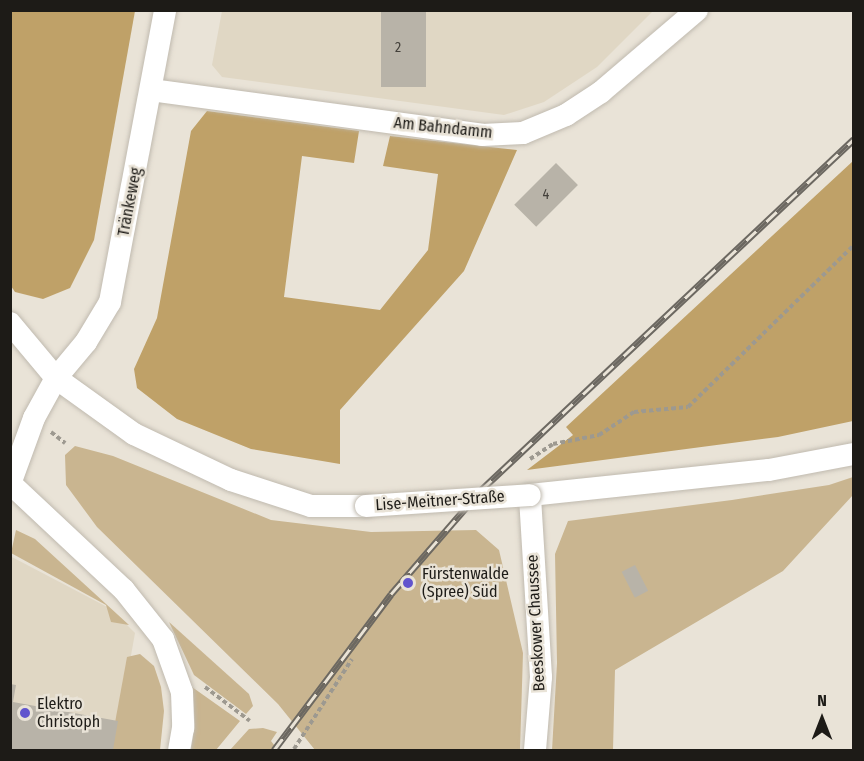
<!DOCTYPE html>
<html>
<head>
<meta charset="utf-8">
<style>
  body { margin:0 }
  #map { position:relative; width:864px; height:761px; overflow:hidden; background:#e9e3d7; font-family:"Fira Sans Condensed",sans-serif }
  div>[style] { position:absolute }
  .built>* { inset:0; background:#e0d7c4 }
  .green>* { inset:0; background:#c9b590 }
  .forest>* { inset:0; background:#bfa168 }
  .building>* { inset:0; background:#b8b3a8; transform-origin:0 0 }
  .path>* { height:4px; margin-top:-2px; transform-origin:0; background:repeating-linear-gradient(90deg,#9d9990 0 4.5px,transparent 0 7.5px) }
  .roads { filter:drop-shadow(0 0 2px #c0baaf) drop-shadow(0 0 2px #c0baaf) }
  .minor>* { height:22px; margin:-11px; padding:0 11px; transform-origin:11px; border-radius:11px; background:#fff }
  .rail>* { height:7px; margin-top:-3.5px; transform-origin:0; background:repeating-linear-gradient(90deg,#e9e3d7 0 14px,#6c6861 0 28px); box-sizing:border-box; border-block:2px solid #6c6861 }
  .bridges { filter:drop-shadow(0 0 2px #c0baaf) drop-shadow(0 0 2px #c0baaf) }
  .minor-bridge>* { height:22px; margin:-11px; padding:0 11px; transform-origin:11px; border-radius:11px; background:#fff }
  .dots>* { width:16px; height:16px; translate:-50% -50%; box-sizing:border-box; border:3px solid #e9e3d7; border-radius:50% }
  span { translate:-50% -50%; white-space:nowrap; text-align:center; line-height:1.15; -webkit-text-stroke:5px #e9e3d7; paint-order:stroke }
  .number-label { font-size:14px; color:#44413b }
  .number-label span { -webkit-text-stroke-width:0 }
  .street-label { font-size:16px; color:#1d1b17 }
  .poi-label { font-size:16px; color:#1d1b17 }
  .left { translate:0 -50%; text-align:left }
  .frame { position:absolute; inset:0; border:12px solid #1d1b17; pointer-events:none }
  .north { position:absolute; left:792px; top:689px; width:60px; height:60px; -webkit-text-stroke:4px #e9e3d7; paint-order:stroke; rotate:0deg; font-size:16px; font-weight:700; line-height:24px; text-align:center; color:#1d1b17 }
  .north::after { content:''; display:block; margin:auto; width:21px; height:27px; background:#1d1b17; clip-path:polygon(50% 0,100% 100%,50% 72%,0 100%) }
</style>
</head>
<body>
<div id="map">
  <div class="built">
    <i style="clip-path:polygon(222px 11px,653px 11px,597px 67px,544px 102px,504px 115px,222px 77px,212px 65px)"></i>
    <i style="clip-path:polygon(10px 556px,111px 609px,135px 633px,114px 750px,11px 750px)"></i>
  </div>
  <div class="green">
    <i style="clip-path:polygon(75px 446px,113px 456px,271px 520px,371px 532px,476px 530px,499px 550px,523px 653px,520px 750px,315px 750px,278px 704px,97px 527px,66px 485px,65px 455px)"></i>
    <i style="clip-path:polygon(853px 477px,853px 495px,783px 571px,615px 670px,613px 750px,552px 750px,557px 663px,555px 554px,568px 521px,732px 500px,829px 485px)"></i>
    <i style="clip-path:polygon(16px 530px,35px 539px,129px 625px,111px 622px,106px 605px,11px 553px)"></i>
    <i style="clip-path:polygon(169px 622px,249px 694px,253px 706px,246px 714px,194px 675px)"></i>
    <i style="clip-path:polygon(140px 654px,154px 666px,161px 687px,164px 711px,160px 750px,110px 750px,127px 657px)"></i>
    <i style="clip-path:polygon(192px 687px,240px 721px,216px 750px,191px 750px,195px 724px)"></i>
    <i style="clip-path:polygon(263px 728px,277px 732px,271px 741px,278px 750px,230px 750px,249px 729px)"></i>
  </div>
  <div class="forest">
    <i style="clip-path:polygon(11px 10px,135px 11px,94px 240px,70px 288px,43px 299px,15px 292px,11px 286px)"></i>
    <i style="clip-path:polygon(207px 111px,359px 131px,354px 163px,302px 156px,284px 297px,380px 310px,428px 250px,438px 174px,383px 166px,390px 136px,517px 150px,464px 271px,340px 410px,340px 464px,251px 449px,177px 419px,137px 388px,134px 369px,157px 318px,191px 131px)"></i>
    <i style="clip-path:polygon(853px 161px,853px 421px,778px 437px,527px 470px,573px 435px,566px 427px)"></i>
  </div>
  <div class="building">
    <i style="left:381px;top:10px;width:45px;height:77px"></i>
    <i style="left:556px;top:163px;width:31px;height:59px;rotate:45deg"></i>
    <i style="left:635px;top:565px;width:29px;height:15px;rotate:63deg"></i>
    <i style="clip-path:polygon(10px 684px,16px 685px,13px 702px,118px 721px,113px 750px,10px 750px)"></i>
  </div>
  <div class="path">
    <i style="left:51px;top:432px;width:18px;rotate:38deg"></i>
    <i style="left:530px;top:459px;width:27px;rotate:-33deg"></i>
    <i style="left:553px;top:444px;width:47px;rotate:-11.1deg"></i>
    <i style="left:599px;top:435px;width:42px;rotate:-33.3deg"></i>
    <i style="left:634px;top:412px;width:54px;rotate:-5.3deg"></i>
    <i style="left:688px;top:407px;width:232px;rotate:-44.3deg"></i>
    <i style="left:205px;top:687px;width:56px;rotate:37.1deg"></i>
    <i style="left:294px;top:749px;width:107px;rotate:-57.2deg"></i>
  </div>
  <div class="roads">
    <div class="minor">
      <i style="left:151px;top:90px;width:334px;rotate:7.7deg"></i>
      <i style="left:482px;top:135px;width:41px;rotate:-2.8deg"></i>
      <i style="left:523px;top:133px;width:47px;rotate:-22.7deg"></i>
      <i style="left:566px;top:115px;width:42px;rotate:-33.3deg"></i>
      <i style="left:601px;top:92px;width:126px;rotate:-40.5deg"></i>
      <i style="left:10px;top:323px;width:72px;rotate:50.1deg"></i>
      <i style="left:56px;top:378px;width:96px;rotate:35.7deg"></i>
      <i style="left:134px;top:434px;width:107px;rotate:25.4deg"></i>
      <i style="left:231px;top:480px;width:84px;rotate:18deg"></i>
      <i style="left:311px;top:506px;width:55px"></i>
      <i style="left:10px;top:484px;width:70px;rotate:-70deg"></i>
      <i style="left:34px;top:418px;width:46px;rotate:-61.2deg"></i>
      <i style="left:56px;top:378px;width:47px;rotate:-50.2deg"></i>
      <i style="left:86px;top:342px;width:47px;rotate:-59deg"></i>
      <i style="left:110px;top:302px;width:297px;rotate:-79.3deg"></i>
      <i style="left:11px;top:484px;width:155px;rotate:43.2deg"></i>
      <i style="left:124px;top:590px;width:63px;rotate:51.5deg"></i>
      <i style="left:163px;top:639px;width:56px;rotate:70.3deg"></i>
      <i style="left:182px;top:692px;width:36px;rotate:88deg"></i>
      <i style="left:183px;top:728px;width:22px;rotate:100deg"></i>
      <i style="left:535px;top:750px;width:73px;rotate:-85.3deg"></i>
      <i style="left:541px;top:677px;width:182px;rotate:-93.5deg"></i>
      <i style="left:530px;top:495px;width:240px;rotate:-6deg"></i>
      <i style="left:769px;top:470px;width:86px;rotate:-10.7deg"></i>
    </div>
  </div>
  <div class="rail">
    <i style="left:274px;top:750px;width:195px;rotate:-53.1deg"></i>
    <i style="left:391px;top:594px;width:138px;rotate:-49.1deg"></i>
    <i style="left:481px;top:490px;width:512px;rotate:-43.26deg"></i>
  </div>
  <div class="bridges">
    <div class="minor-bridge">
      <i style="left:366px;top:506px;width:164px;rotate:-3.8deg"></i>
    </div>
  </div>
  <div class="dots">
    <i style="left:408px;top:583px;background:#6154cd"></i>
    <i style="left:25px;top:713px;background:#6154cd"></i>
  </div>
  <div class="number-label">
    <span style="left:398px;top:48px">2</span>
    <span style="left:546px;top:195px">4</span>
  </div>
  <div class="street-label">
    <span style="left:443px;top:128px;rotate:6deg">Am Bahndamm</span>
    <span style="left:130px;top:202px;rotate:-79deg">Tränkeweg</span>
    <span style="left:440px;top:501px;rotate:-4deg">Lise-Meitner-Straße</span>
    <span style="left:536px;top:623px;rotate:-93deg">Beeskower Chaussee</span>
  </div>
  <div class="poi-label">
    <span class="left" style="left:422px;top:583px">Fürstenwalde<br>(Spree) Süd</span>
    <span class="left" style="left:37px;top:713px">Elektro<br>Christoph</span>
  </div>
  <div class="frame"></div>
  <div class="north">N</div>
</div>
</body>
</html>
